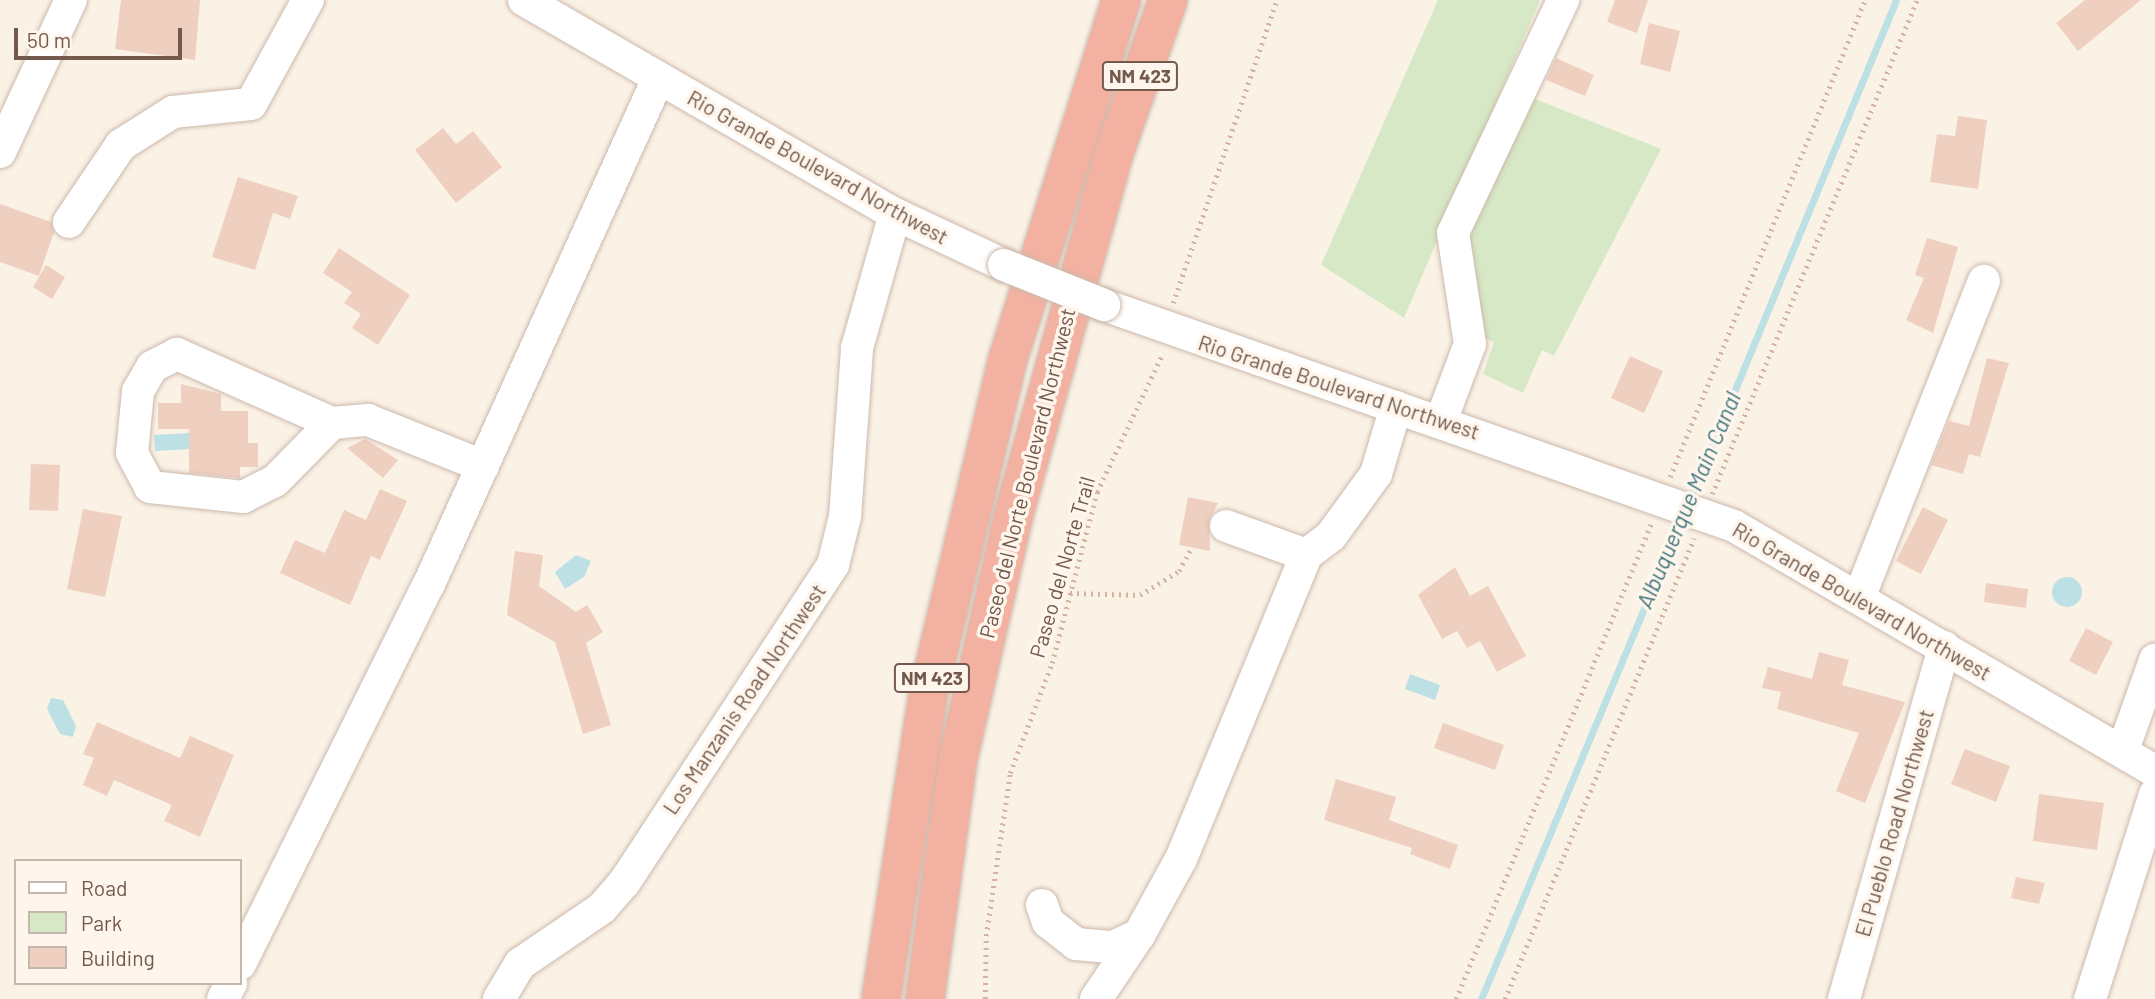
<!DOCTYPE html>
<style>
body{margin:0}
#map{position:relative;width:2155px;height:999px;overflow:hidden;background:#fbf2e6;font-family:Barlow,sans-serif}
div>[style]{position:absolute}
.green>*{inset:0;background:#d6e8c5}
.water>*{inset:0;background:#bce0e4}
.round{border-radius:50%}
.stream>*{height:7px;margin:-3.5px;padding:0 3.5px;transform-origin:3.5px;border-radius:3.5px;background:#bce0e4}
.building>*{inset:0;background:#efcfbf}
.path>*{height:4.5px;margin-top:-2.25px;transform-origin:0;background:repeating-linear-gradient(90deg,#d4b3a3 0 2px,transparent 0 7px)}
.roads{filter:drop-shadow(0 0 2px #ccb9ad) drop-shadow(0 0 2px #ccb9ad)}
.minor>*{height:32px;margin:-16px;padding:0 16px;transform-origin:16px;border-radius:16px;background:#fff}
.highway>*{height:38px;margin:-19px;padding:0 19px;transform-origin:19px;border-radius:19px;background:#f2b1a1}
.bridges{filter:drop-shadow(0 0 2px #ccb9ad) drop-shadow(0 0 2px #ccb9ad)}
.minor-bridge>*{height:32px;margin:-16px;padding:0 16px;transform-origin:16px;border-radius:16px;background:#fff}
span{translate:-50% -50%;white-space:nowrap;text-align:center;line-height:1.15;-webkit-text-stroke:7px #fef6ec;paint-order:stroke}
.shield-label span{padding:2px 5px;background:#fef6ec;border:2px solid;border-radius:5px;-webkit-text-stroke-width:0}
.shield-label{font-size:19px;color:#73584c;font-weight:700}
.street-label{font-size:21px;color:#73584c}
.water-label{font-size:23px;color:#44787f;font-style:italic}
.legend{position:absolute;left:14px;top:859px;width:228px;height:126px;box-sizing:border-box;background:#fef6ec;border:2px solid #c6b7ac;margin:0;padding:9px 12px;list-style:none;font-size:21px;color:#73584c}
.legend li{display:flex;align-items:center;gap:14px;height:35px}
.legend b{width:35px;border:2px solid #c6b7ac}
.scale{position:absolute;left:14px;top:28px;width:168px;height:32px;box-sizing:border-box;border:4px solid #73584c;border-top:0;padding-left:9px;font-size:21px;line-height:24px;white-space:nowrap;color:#73584c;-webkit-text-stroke:5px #fef6ec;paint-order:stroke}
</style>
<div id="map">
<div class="green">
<div style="clip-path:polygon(1438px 0,1540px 0,1404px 318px,1321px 265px)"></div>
<div style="clip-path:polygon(1525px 95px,1661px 149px,1554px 356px,1542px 350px,1523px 393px,1483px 374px,1494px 342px,1484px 337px,1463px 236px)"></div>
</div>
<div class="water">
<div style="clip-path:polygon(189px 433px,190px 449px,155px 451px,154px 435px)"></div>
<div style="clip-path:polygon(576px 555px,591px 561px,584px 577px,565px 589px,555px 572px)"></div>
<div class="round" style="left:2052px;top:577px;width:30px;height:30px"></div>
<div style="clip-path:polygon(1410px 674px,1440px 685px,1435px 700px,1405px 689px)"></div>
<div style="clip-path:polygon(51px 698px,63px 700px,76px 726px,73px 737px,60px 734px,47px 709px)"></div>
</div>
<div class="stream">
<div style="left:1689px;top:501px;width:542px;rotate:-67.55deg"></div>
<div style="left:1481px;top:999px;width:524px;rotate:-67.35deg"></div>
</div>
<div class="building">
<div style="clip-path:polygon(121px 0,200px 0,195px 60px,115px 49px)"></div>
<div style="clip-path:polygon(1615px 0,1648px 0,1637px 33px,1607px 22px)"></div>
<div style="clip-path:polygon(2085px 0,2141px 0,2078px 51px,2056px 23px)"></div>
<div style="clip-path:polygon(1649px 23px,1680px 31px,1670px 72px,1640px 64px)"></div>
<div style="clip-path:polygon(1556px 58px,1594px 75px,1585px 96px,1546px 80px)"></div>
<div style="clip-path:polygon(1958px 116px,1987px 120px,1978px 189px,1930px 182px,1937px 134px,1955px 136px)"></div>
<div style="clip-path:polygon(443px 128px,456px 144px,473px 131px,502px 167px,456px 203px,415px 150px)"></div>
<div style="clip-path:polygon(238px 177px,298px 196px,290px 219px,273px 213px,255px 270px,212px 257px)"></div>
<div style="clip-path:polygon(0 204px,51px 222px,54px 232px,39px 276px,0 262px)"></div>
<div style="clip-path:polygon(1927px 238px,1958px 247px,1933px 333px,1906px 320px,1924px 278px,1915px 275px)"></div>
<div style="clip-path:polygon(339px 248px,410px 295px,378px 345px,352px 328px,361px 314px,344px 303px,352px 292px,323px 273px)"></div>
<div style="clip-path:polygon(46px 265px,65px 277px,52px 299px,33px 287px)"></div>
<div style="clip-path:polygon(1630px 356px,1663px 371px,1644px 413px,1611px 398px)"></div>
<div style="clip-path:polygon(1987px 358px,2009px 363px,1980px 457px,1969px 454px,1963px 474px,1931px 465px,1949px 421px,1969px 426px)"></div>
<div style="clip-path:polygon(181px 384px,221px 394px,221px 411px,248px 411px,248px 443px,258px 443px,258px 467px,240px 467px,240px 478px,189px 473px,189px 429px,158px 429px,158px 403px,181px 403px)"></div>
<div style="clip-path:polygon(365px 439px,398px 460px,383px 478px,347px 448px)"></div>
<div style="clip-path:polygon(31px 464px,60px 465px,58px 511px,29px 510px)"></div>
<div style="clip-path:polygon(380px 489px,407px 501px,380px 560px,371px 556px,350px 605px,280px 573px,295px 540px,325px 553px,344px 510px,366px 520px)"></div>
<div style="clip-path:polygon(1188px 497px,1218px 503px,1209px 520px,1210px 551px,1179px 545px)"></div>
<div style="clip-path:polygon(1923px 507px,1948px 520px,1921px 574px,1896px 561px)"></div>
<div style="clip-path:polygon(83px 509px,122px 516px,105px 597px,67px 589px)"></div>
<div style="clip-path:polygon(515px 551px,543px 555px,539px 586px,576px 612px,587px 605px,603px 632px,586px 643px,611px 725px,583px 734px,555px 642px,507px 615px)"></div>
<div style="clip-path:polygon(1455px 567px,1470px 596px,1488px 586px,1526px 656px,1497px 672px,1480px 641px,1467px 648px,1457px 631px,1442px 639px,1418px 595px)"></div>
<div style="clip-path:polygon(1986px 583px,2028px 589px,2026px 608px,1984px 602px)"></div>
<div style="clip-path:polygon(2086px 628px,2113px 642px,2096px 675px,2069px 661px)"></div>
<div style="clip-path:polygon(1819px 652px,1849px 660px,1842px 685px,1905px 702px,1865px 803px,1836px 791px,1859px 733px,1777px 709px,1781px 692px,1762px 688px,1768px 667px,1812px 679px)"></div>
<div style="clip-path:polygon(97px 722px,180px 758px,190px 736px,234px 755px,200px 837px,164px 821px,172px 805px,114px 780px,107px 796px,83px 785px,94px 758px,83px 754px)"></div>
<div style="clip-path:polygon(1443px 723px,1504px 745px,1495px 770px,1434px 748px)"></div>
<div style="clip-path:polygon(1965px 749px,2010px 766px,1996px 802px,1951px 784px)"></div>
<div style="clip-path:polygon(1336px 779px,1396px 797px,1389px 820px,1458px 845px,1450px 869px,1410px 854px,1412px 848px,1324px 820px)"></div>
<div style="clip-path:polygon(2039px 794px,2104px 803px,2097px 850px,2033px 841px)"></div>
<div style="clip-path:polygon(2016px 877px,2045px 883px,2039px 904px,2011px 898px)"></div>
</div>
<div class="path">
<div style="left:1173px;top:303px;width:320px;rotate:-71.1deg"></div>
<div style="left:1670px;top:477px;width:515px;rotate:-67.77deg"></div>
<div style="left:1712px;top:494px;width:535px;rotate:-67.46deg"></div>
<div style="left:1070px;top:593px;width:70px;rotate:1.6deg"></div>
<div style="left:1140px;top:595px;width:46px;rotate:-31.6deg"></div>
<div style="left:1179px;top:571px;width:26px;rotate:-62deg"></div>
<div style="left:985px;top:999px;width:63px;rotate:-89.1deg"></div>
<div style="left:986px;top:936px;width:165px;rotate:-81.6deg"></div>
<div style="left:1010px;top:773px;width:118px;rotate:-69.1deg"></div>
<div style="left:1052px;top:663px;width:177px;rotate:-75.3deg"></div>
<div style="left:1097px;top:492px;width:154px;rotate:-64.6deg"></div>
<div style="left:1456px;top:999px;width:513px;rotate:-67.68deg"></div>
<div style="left:1505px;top:999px;width:498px;rotate:-67.7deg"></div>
</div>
<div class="roads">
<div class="minor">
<div style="left:524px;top:0;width:428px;rotate:30deg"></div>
<div style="left:895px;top:214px;width:120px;rotate:25.1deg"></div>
<div style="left:0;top:152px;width:168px;rotate:-65deg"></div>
<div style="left:69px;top:222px;width:93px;rotate:-56deg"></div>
<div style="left:121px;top:145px;width:62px;rotate:-32.4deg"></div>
<div style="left:173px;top:112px;width:78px;rotate:-5.9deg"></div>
<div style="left:251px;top:104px;width:119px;rotate:-61.3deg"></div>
<div style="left:1104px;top:305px;width:668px;rotate:19.33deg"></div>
<div style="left:1734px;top:526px;width:487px;rotate:30.2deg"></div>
<div style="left:1441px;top:421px;width:82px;rotate:-69.4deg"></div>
<div style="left:1470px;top:344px;width:112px;rotate:-98.7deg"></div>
<div style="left:1453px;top:233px;width:258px;rotate:-64.7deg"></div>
<div style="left:332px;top:423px;width:170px;rotate:-156deg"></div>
<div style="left:177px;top:354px;width:28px;rotate:153deg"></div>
<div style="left:152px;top:367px;width:28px;rotate:120deg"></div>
<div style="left:138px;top:391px;width:62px;rotate:95.5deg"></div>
<div style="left:132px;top:453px;width:38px;rotate:62deg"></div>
<div style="left:150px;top:487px;width:94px;rotate:6.1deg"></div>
<div style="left:243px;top:497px;width:36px;rotate:-27deg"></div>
<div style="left:275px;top:481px;width:81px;rotate:-45.5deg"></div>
<div style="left:332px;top:423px;width:36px;rotate:-5deg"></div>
<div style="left:368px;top:420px;width:124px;rotate:21.8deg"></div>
<div style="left:1226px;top:526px;width:85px;rotate:19.9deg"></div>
<div style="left:1859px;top:598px;width:341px;rotate:-68.5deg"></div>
<div style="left:2123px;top:750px;width:96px;rotate:-70.4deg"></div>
<div style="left:1042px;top:905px;width:18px;rotate:71deg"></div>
<div style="left:1048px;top:922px;width:36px;rotate:38deg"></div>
<div style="left:1076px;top:944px;width:37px;rotate:5deg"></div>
<div style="left:1113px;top:947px;width:29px;rotate:-25deg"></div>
<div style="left:1139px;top:935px;width:87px;rotate:-61.1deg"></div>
<div style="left:1181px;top:859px;width:329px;rotate:-67.6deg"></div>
<div style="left:1306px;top:555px;width:31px;rotate:-37deg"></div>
<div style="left:1331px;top:536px;width:77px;rotate:-54deg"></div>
<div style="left:1376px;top:474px;width:70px;rotate:-73.4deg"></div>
<div style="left:240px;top:964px;width:424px;rotate:-63.6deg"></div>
<div style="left:429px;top:584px;width:554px;rotate:-65.61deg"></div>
<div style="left:223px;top:999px;width:18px;rotate:-63deg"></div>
<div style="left:499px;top:999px;width:41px;rotate:-59deg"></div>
<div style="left:520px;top:964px;width:99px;rotate:-34.3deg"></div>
<div style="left:602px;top:908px;width:33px;rotate:-49deg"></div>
<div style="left:624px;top:883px;width:381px;rotate:-56.7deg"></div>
<div style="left:833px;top:565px;width:49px;rotate:-76deg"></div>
<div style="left:845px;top:517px;width:169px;rotate:-85.9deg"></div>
<div style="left:857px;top:348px;width:139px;rotate:-74.2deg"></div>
<div style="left:1096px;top:999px;width:77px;rotate:-56.1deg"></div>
<div style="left:1844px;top:999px;width:366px;rotate:-74.1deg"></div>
<div style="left:2090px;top:999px;width:215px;rotate:-72.4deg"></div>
</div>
<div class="highway">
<div style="left:881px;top:999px;width:313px;rotate:-81.2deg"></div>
<div style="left:929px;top:690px;width:337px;rotate:-76.6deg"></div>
<div style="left:1007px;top:362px;width:380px;rotate:-72.5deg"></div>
<div style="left:925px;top:999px;width:243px;rotate:-82.2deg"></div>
<div style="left:958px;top:758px;width:254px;rotate:-77.1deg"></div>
<div style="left:1015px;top:510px;width:370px;rotate:-74.5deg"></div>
<div style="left:1114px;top:153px;width:162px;rotate:-70.6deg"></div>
</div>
</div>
<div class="bridges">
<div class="minor-bridge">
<div style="left:1004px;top:265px;width:108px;rotate:21.8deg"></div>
</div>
</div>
<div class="shield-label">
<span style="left:1140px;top:76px">NM 423</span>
<span style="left:932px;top:678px">NM 423</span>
</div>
<div class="street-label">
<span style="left:818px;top:167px;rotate:29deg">Rio Grande Boulevard Northwest</span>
<span style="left:1339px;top:387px;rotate:18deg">Rio Grande Boulevard Northwest</span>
<span style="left:1027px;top:473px;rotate:-76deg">Paseo del Norte Boulevard Northwest</span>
<span style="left:1062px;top:567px;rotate:-74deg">Paseo del Norte Trail</span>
<span style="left:1862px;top:601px;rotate:30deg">Rio Grande Boulevard Northwest</span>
<span style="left:744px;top:699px;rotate:-56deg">Los Manzanis Road Northwest</span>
<span style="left:1894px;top:823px;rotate:-74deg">El Pueblo Road Northwest</span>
</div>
<div class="water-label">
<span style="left:1688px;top:500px;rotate:-67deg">Albuquerque Main Canal</span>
</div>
<ul class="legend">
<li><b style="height:9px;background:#fff"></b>Road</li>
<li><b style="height:19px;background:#d6e8c5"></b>Park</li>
<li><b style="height:19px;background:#efcfbf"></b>Building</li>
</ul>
<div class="scale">50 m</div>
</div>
